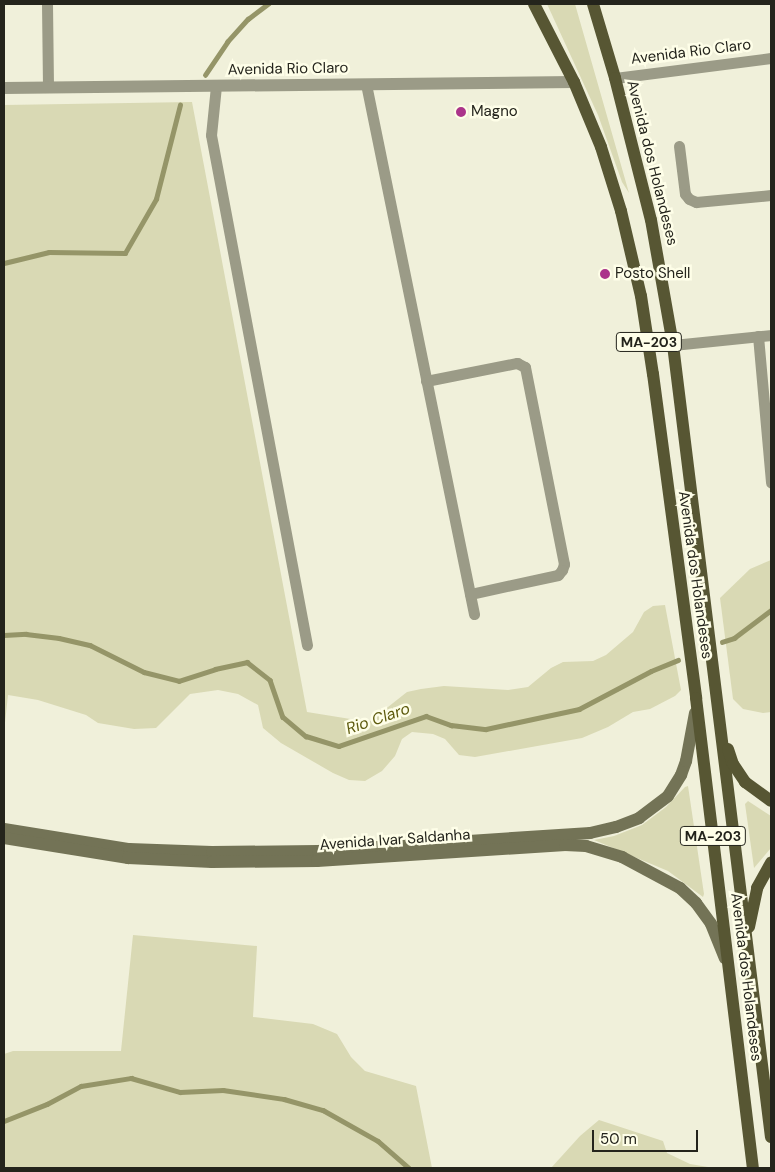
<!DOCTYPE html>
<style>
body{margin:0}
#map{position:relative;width:775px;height:1172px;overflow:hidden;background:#f0f0da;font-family:"DM Sans",sans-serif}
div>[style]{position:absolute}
.green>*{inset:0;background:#d9d9b4}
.stream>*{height:4.5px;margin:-2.25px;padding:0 2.25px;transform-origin:2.25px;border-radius:2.25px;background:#959568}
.minor>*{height:11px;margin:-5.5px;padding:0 5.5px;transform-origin:5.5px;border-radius:5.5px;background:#9b9b87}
.tertiary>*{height:12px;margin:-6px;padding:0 6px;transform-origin:6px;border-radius:6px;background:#9b9b87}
.secondary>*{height:12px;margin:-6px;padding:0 6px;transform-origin:6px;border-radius:6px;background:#737356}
.primary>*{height:12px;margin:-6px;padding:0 6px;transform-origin:6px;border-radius:6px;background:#575633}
.dots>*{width:14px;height:14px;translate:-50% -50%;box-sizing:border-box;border:2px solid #fefee8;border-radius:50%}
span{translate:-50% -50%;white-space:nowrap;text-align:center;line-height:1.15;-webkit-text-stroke:5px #fefee8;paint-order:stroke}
.shield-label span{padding:1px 4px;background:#fefee8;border:1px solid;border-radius:4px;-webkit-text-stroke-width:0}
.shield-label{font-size:14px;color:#24241c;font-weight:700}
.street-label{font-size:15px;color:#24241c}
.poi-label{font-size:15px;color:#24241c}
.left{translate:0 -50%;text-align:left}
.water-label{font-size:16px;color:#5d5a0d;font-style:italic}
.frame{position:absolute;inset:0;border:5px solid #24241c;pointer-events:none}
.scale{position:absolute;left:592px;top:1130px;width:106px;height:22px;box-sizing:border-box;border:2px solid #24241c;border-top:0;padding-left:6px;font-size:15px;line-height:18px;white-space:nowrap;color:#24241c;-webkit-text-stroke:4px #fefee8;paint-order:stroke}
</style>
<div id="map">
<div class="green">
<div style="clip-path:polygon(547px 4px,575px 4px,629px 193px,622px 182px,598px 115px)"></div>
<div style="clip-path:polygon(192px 102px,307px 712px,369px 722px,407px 692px,421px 689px,444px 686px,508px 690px,528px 687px,551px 668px,563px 662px,593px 661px,606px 655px,633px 632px,644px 612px,653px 606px,665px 605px,681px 690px,675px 696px,650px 709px,633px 712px,608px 727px,582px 738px,475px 757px,459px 755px,445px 739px,433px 734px,412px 732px,402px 739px,395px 756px,382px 771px,365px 781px,349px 780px,333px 773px,281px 743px,263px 728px,258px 705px,238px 694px,218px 690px,190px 694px,156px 728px,134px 729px,98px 723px,86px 715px,38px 700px,8px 695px,4px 732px,4px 105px)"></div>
<div style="clip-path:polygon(771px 560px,771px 712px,763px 713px,743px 709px,733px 699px,720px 598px,750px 569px)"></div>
<div style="clip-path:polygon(688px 786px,704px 894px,703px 897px,668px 871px,594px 840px,614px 836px,642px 825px,666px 807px,685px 787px)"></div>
<div style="clip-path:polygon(748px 801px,771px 816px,771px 848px,754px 868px,745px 804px)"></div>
<div style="clip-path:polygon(133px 935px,257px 946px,253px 1017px,313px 1024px,337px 1034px,351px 1057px,365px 1071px,416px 1086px,432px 1168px,4px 1168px,4px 1054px,13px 1051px,121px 1051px)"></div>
<div style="clip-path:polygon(599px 1120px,663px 1141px,667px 1153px,690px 1164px,714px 1168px,551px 1168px,580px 1136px)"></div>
</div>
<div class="stream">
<div style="left:205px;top:75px;width:40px;rotate:-56deg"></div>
<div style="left:227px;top:42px;width:31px;rotate:-48deg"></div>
<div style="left:248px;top:19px;width:25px;rotate:-37deg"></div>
<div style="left:4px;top:263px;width:46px;rotate:-13.7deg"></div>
<div style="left:49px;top:252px;width:76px;rotate:0.8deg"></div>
<div style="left:125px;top:253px;width:62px;rotate:-60.1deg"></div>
<div style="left:156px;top:199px;width:97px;rotate:-75.7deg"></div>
<div style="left:4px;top:635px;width:22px;rotate:-3deg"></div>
<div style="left:26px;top:634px;width:33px;rotate:7deg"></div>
<div style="left:59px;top:638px;width:32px;rotate:13deg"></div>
<div style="left:90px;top:645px;width:60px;rotate:26.6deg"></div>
<div style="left:144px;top:672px;width:36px;rotate:14deg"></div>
<div style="left:179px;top:681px;width:38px;rotate:-18deg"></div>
<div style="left:215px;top:669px;width:33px;rotate:-12deg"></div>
<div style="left:247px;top:662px;width:29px;rotate:38deg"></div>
<div style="left:270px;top:680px;width:39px;rotate:71deg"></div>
<div style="left:283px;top:717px;width:30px;rotate:40deg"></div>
<div style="left:306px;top:736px;width:34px;rotate:17deg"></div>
<div style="left:339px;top:746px;width:92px;rotate:-19deg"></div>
<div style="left:426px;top:716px;width:27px;rotate:20deg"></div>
<div style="left:451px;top:725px;width:35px;rotate:7deg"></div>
<div style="left:486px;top:729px;width:95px;rotate:-12.1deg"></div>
<div style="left:579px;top:709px;width:81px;rotate:-27.8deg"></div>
<div style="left:651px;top:671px;width:29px;rotate:-22deg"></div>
<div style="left:722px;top:642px;width:13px;rotate:-18deg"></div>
<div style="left:734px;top:638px;width:46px;rotate:-37.1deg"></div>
<div style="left:4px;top:1121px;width:46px;rotate:-21.6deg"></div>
<div style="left:47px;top:1104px;width:38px;rotate:-28deg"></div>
<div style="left:81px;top:1086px;width:51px;rotate:-9.1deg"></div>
<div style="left:131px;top:1078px;width:51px;rotate:15.9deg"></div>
<div style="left:180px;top:1092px;width:43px;rotate:-2.7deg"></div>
<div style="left:223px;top:1090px;width:62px;rotate:8.4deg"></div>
<div style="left:284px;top:1099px;width:41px;rotate:15.8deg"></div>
<div style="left:323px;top:1110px;width:63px;rotate:29.4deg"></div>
<div style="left:378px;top:1141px;width:41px;rotate:41.1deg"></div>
</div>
<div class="minor">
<div style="left:47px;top:4px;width:83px;rotate:89.3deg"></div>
<div style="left:615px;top:78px;width:157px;rotate:-7.3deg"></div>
<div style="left:366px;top:84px;width:541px;rotate:78.48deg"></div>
<div style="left:216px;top:86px;width:49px;rotate:95.8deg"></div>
<div style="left:211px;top:135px;width:519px;rotate:79.34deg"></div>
<div style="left:679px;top:146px;width:48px;rotate:82.9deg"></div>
<div style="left:685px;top:194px;width:6px;rotate:51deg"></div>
<div style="left:689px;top:199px;width:8px;rotate:23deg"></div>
<div style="left:696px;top:202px;width:75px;rotate:-5.3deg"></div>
<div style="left:758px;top:336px;width:147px;rotate:84.9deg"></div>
<div style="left:673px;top:345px;width:99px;rotate:-5.8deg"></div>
<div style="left:426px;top:381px;width:93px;rotate:-11.2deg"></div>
<div style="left:517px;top:363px;width:9px;rotate:27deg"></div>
<div style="left:525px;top:367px;width:201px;rotate:78.8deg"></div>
<div style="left:564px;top:564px;width:6px;rotate:108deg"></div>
<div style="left:562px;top:570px;width:6px;rotate:129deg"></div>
<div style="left:558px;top:575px;width:90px;rotate:167.8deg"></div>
</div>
<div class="tertiary">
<div style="left:4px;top:88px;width:570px;rotate:-0.6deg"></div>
</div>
<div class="secondary">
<div style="left:4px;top:829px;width:127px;rotate:9.1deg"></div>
<div style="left:129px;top:849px;width:83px;rotate:2.1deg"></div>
<div style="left:212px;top:852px;width:106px;rotate:-0.5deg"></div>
<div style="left:318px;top:851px;width:273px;rotate:-3.8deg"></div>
<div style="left:590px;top:833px;width:27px;rotate:-13deg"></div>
<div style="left:616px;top:827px;width:25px;rotate:-21deg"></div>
<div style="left:639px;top:818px;width:36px;rotate:-37deg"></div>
<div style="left:668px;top:796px;width:25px;rotate:-58deg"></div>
<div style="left:681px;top:775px;width:15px;rotate:-70deg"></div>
<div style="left:686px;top:761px;width:49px;rotate:-79.4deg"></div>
<div style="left:4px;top:838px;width:126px;rotate:9.2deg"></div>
<div style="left:128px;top:858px;width:84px;rotate:2.7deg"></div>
<div style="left:212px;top:862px;width:105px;rotate:-0.5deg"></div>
<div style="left:317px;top:861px;width:249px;rotate:-3.7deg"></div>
<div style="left:565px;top:845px;width:21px;rotate:3deg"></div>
<div style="left:586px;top:846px;width:38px;rotate:17deg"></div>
<div style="left:622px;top:857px;width:66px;rotate:28.1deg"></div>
<div style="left:680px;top:888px;width:22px;rotate:43deg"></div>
<div style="left:696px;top:903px;width:26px;rotate:54deg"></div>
<div style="left:711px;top:924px;width:37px;rotate:68deg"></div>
</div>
<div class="primary">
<div style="left:534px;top:4px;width:88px;rotate:62.9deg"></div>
<div style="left:574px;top:82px;width:70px;rotate:67.4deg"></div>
<div style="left:601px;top:147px;width:67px;rotate:72.6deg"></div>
<div style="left:621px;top:211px;width:87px;rotate:76.8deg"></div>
<div style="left:641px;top:296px;width:79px;rotate:81.3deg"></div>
<div style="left:653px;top:374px;width:327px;rotate:82.4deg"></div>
<div style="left:696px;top:698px;width:473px;rotate:83.1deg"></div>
<div style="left:593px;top:4px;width:77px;rotate:73.4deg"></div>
<div style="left:615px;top:78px;width:146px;rotate:75.8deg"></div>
<div style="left:651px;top:220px;width:127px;rotate:80deg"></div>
<div style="left:673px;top:345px;width:798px;rotate:82.95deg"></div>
<div style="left:728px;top:749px;width:16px;rotate:72deg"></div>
<div style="left:733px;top:764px;width:22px;rotate:56deg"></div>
<div style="left:745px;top:782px;width:32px;rotate:36deg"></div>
<div style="left:749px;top:927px;width:40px;rotate:-78deg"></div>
<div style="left:757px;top:888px;width:29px;rotate:-61deg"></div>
</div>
<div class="dots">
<div style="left:461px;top:112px;background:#ab348a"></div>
<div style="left:605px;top:274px;background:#ab348a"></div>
</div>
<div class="shield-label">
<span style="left:649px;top:342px">MA-203</span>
<span style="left:713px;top:836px">MA-203</span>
</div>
<div class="street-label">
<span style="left:691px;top:52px;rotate:-7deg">Avenida Rio Claro</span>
<span style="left:288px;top:69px;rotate:-1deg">Avenida Rio Claro</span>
<span style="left:652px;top:163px;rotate:76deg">Avenida dos Holandeses</span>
<span style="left:695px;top:575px;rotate:82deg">Avenida dos Holandeses</span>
<span style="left:395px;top:840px;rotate:-4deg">Avenida Ivar Saldanha</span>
<span style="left:746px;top:977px;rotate:83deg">Avenida dos Holandeses</span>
</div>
<div class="poi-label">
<span class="left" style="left:471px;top:112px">Magno</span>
<span class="left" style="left:615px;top:274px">Posto Shell</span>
</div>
<div class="water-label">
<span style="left:378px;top:719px;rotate:-19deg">Rio Claro</span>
</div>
<div class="frame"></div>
<div class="scale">50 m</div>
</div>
